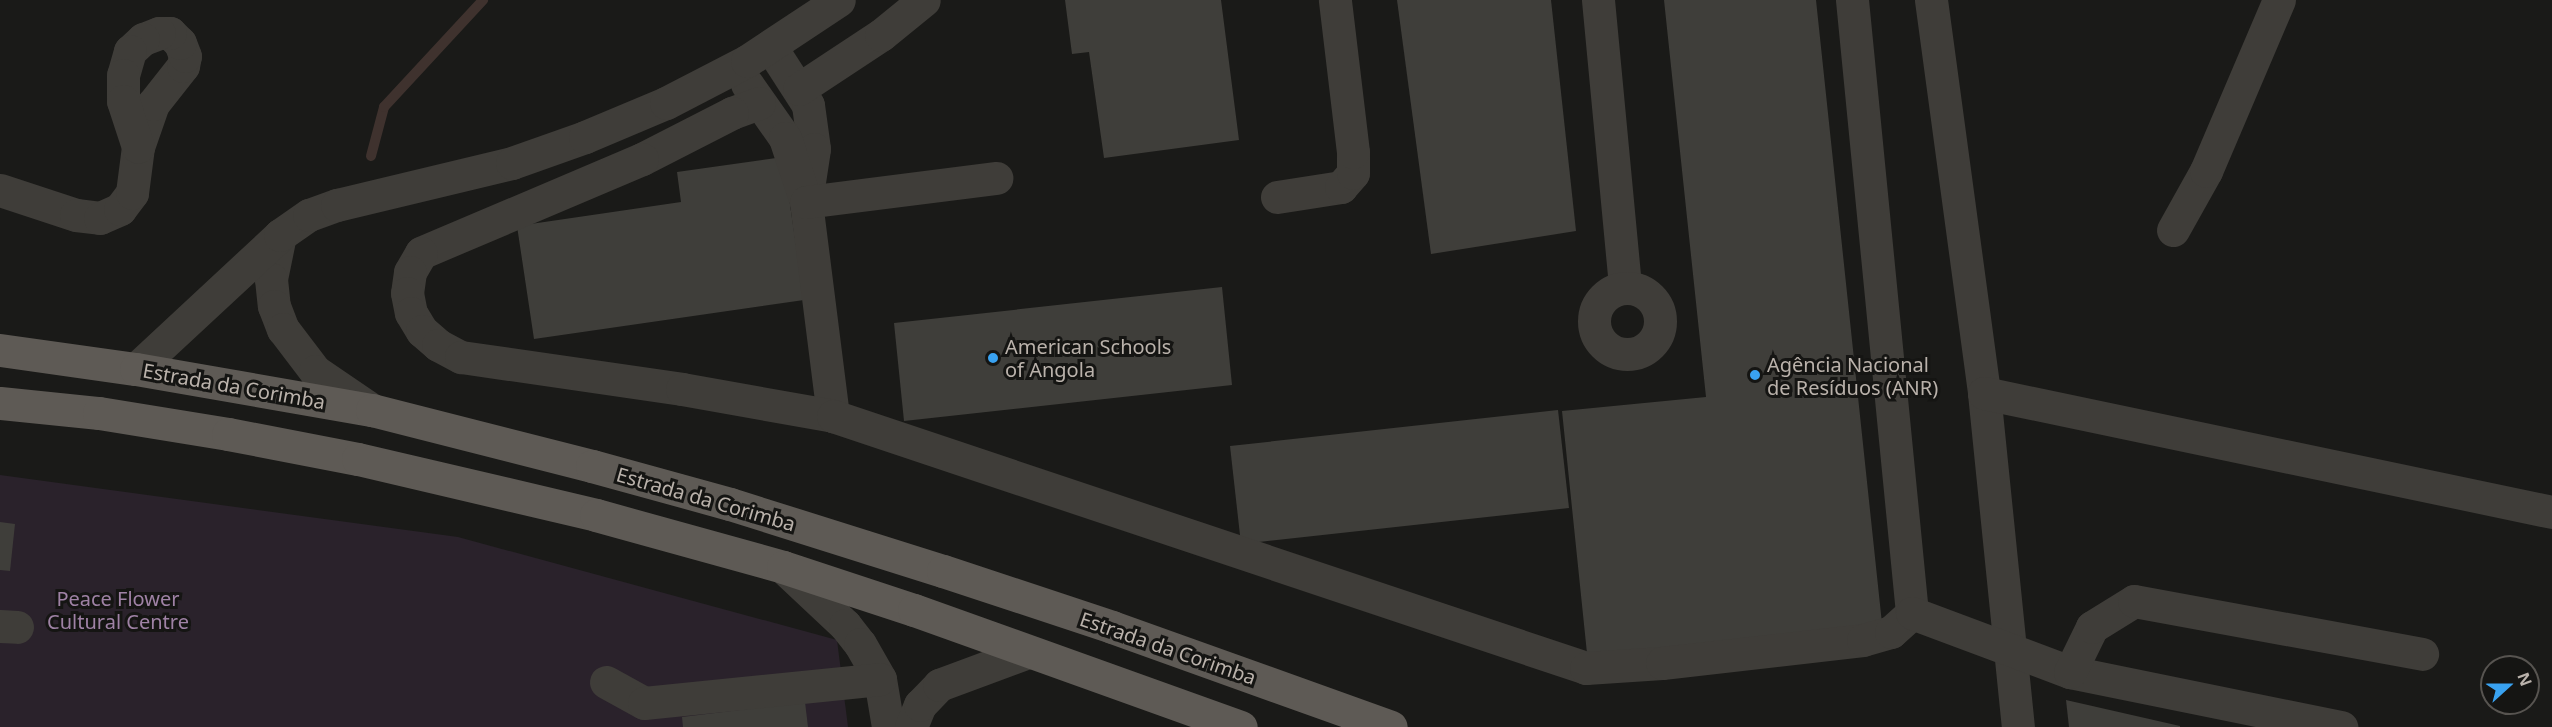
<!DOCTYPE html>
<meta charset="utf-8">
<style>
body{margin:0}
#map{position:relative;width:2552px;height:727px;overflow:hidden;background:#1a1a18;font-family:"Noto Sans",sans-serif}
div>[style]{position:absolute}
.green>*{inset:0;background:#2a222b}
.stream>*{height:10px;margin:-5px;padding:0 5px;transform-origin:5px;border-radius:5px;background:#3f322e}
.building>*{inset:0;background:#3f3e3a}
.minor>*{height:33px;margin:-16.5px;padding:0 16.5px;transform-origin:16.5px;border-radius:16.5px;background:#3f3d39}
.minor>.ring{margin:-16.5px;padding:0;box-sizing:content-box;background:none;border:33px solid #3f3d39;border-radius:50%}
.major>*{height:33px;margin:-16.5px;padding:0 16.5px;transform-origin:16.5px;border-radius:16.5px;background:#5e5a55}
.dots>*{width:16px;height:16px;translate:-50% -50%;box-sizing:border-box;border:3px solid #151513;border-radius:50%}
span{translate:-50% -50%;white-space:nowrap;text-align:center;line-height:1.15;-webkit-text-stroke:6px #151513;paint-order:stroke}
.poi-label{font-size:20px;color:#bab2ab}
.left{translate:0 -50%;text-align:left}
.street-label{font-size:20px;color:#bab2ab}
.park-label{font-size:20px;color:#9f82a5}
.north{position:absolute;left:2480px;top:655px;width:60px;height:60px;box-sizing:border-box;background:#151513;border:2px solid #575450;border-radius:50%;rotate:69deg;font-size:16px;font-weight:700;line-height:24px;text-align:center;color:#bab2ab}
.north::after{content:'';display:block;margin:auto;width:21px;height:27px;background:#39a2f1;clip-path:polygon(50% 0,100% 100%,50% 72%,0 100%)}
</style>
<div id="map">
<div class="green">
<div style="clip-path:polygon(0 475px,458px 537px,837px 640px,848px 727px,0 727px)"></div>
</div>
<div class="stream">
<div style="left:371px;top:156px;width:51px;rotate:-75.1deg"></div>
<div style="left:384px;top:107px;width:146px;rotate:-47.2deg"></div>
</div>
<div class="building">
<div style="clip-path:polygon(1065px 0,1221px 0,1239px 140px,1104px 158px,1089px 52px,1072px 54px)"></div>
<div style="clip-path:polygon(1397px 0,1551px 0,1576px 231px,1431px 254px)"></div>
<div style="clip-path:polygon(1664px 0,1816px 0,1883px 633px,1588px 663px,1562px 411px,1706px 397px)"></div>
<div style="clip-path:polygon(783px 157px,804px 300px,534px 339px,517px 226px,681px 202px,677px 172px)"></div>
<div style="clip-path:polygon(1222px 287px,1232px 385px,904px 421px,894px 323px)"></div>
<div style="clip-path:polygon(1558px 410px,1569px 508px,1241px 544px,1230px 446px)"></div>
<div style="clip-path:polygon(0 522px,15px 524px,10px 571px,0 570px)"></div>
<div style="clip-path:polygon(2066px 700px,2180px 726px,2180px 727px,2069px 727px)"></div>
<div style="clip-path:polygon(805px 702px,808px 727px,683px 727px,682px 717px)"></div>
</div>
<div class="minor">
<div style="left:1598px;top:0;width:289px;rotate:84.6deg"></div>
<div style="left:1931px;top:0;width:397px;rotate:82.3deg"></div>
<div style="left:1984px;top:393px;width:336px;rotate:84.2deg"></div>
<div style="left:770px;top:46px;width:70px;rotate:57.2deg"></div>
<div style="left:808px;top:105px;width:44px;rotate:82.2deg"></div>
<div style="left:814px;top:149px;width:47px;rotate:98.7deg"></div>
<div style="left:747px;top:84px;width:66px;rotate:54.9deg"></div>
<div style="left:785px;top:138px;width:67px;rotate:71.8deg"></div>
<div style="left:806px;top:202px;width:216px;rotate:82.8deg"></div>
<div style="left:799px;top:89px;width:98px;rotate:-33.4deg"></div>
<div style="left:881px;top:35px;width:55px;rotate:-39.1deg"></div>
<div style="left:759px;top:103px;width:29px;rotate:160deg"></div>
<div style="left:732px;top:113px;width:101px;rotate:152.9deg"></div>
<div style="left:642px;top:159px;width:240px;rotate:157deg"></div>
<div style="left:421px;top:253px;width:22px;rotate:120deg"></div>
<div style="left:410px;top:272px;width:21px;rotate:98deg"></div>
<div style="left:407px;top:293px;width:20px;rotate:79deg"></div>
<div style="left:411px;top:313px;width:21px;rotate:59deg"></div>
<div style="left:422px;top:331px;width:21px;rotate:41deg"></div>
<div style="left:438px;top:345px;width:26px;rotate:28deg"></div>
<div style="left:461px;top:357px;width:223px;rotate:8.2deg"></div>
<div style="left:682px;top:389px;width:153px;rotate:10.1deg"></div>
<div style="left:833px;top:416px;width:794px;rotate:18.5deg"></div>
<div style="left:1586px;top:668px;width:76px;rotate:-3.8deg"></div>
<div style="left:1662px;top:663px;width:202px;rotate:-6.5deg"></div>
<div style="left:1863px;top:640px;width:29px;rotate:-16deg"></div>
<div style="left:1891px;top:632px;width:28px;rotate:-42deg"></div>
<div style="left:1912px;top:613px;width:616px;rotate:-95.59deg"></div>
<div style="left:0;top:190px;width:80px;rotate:18.2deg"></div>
<div style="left:76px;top:215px;width:24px;rotate:7deg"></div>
<div style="left:100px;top:218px;width:22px;rotate:-24deg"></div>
<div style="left:120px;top:209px;width:20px;rotate:-53deg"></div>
<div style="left:132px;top:193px;width:46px;rotate:-82.6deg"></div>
<div style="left:138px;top:147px;width:46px;rotate:-70.8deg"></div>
<div style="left:153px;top:104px;width:48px;rotate:-51.7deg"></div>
<div style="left:183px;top:66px;width:10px;rotate:-79deg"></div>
<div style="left:185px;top:56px;width:14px;rotate:-111deg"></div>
<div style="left:180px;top:43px;width:14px;rotate:-135deg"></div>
<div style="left:170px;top:33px;width:11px;rotate:180deg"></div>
<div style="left:159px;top:33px;width:17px;rotate:159deg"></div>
<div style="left:143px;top:39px;width:18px;rotate:137deg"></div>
<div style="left:130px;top:51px;width:25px;rotate:106deg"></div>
<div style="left:123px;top:75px;width:26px;rotate:90deg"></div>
<div style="left:123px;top:101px;width:48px;rotate:71.9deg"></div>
<div style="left:1277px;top:197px;width:65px;rotate:-8.9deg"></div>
<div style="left:1341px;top:187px;width:18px;rotate:-49deg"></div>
<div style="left:1353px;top:173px;width:21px;rotate:-90deg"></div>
<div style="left:1353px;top:152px;width:153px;rotate:-96.8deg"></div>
<div style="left:806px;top:202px;width:192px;rotate:-7.2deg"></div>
<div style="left:2173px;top:230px;width:68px;rotate:-60.8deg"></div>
<div style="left:2206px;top:171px;width:186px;rotate:-66.9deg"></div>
<div style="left:280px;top:235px;width:45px;rotate:101.6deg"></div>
<div style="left:271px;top:279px;width:27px;rotate:84deg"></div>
<div style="left:274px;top:306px;width:25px;rotate:69deg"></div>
<div style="left:283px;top:329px;width:53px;rotate:52.7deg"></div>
<div style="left:315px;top:371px;width:69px;rotate:34.4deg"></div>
<div class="ring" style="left:1594px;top:288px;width:33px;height:33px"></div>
<div style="left:136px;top:369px;width:197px;rotate:-42.9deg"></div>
<div style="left:280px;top:235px;width:35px;rotate:-35deg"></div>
<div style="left:309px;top:215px;width:30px;rotate:-20deg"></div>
<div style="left:337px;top:205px;width:180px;rotate:-13.5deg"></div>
<div style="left:512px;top:163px;width:77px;rotate:-19.6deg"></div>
<div style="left:585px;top:137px;width:88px;rotate:-22.8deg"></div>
<div style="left:666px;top:103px;width:91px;rotate:-27.4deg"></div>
<div style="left:747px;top:61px;width:110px;rotate:-33.5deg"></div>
<div style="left:1984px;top:393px;width:580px;rotate:11.83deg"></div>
<div style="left:783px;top:567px;width:85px;rotate:43.1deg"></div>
<div style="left:845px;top:625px;width:24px;rotate:52deg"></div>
<div style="left:860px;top:644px;width:40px;rotate:60.3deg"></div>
<div style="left:880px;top:679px;width:49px;rotate:80.5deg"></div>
<div style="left:1912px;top:613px;width:169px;rotate:20.5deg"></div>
<div style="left:2070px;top:672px;width:277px;rotate:11.5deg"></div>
<div style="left:0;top:626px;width:17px;rotate:3deg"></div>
<div style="left:2070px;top:672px;width:50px;rotate:-63.9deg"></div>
<div style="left:2092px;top:627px;width:49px;rotate:-31.8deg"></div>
<div style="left:2134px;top:601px;width:293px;rotate:10.4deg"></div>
<div style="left:606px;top:682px;width:43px;rotate:28.9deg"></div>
<div style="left:644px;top:703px;width:237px;rotate:-5.8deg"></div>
<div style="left:911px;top:727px;width:24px;rotate:-68deg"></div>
<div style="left:920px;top:705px;width:28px;rotate:-46deg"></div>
<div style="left:939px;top:685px;width:95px;rotate:-20.3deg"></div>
</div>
<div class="major">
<div style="left:0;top:350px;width:137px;rotate:8deg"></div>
<div style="left:136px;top:369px;width:240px;rotate:9.9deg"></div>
<div style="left:372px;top:410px;width:227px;rotate:14.3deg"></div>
<div style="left:592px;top:466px;width:143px;rotate:15.4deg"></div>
<div style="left:730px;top:504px;width:223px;rotate:17.5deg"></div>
<div style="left:943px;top:571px;width:178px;rotate:18.3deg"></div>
<div style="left:1112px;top:627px;width:296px;rotate:19.7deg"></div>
<div style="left:0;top:403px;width:100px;rotate:5.8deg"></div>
<div style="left:99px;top:413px;width:131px;rotate:9.2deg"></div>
<div style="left:228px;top:434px;width:132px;rotate:10.9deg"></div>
<div style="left:358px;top:459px;width:244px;rotate:13.2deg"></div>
<div style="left:596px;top:515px;width:194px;rotate:15.5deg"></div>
<div style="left:783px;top:567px;width:138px;rotate:18.2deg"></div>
<div style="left:914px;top:610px;width:347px;rotate:19.7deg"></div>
</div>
<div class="dots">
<div style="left:993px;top:358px;background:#39a2f1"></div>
<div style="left:1755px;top:375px;background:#39a2f1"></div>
</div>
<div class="poi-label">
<span class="left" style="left:1005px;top:358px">American Schools<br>of Angola</span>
<span class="left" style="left:1767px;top:376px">Agência Nacional<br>de Resíduos (ANR)</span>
</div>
<div class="street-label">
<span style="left:234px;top:386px;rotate:10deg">Estrada da Corimba</span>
<span style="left:706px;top:499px;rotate:16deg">Estrada da Corimba</span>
<span style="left:1168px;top:648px;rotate:19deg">Estrada da Corimba</span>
</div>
<div class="park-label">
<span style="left:118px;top:610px">Peace Flower<br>Cultural Centre</span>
</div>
<div class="north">N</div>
</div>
